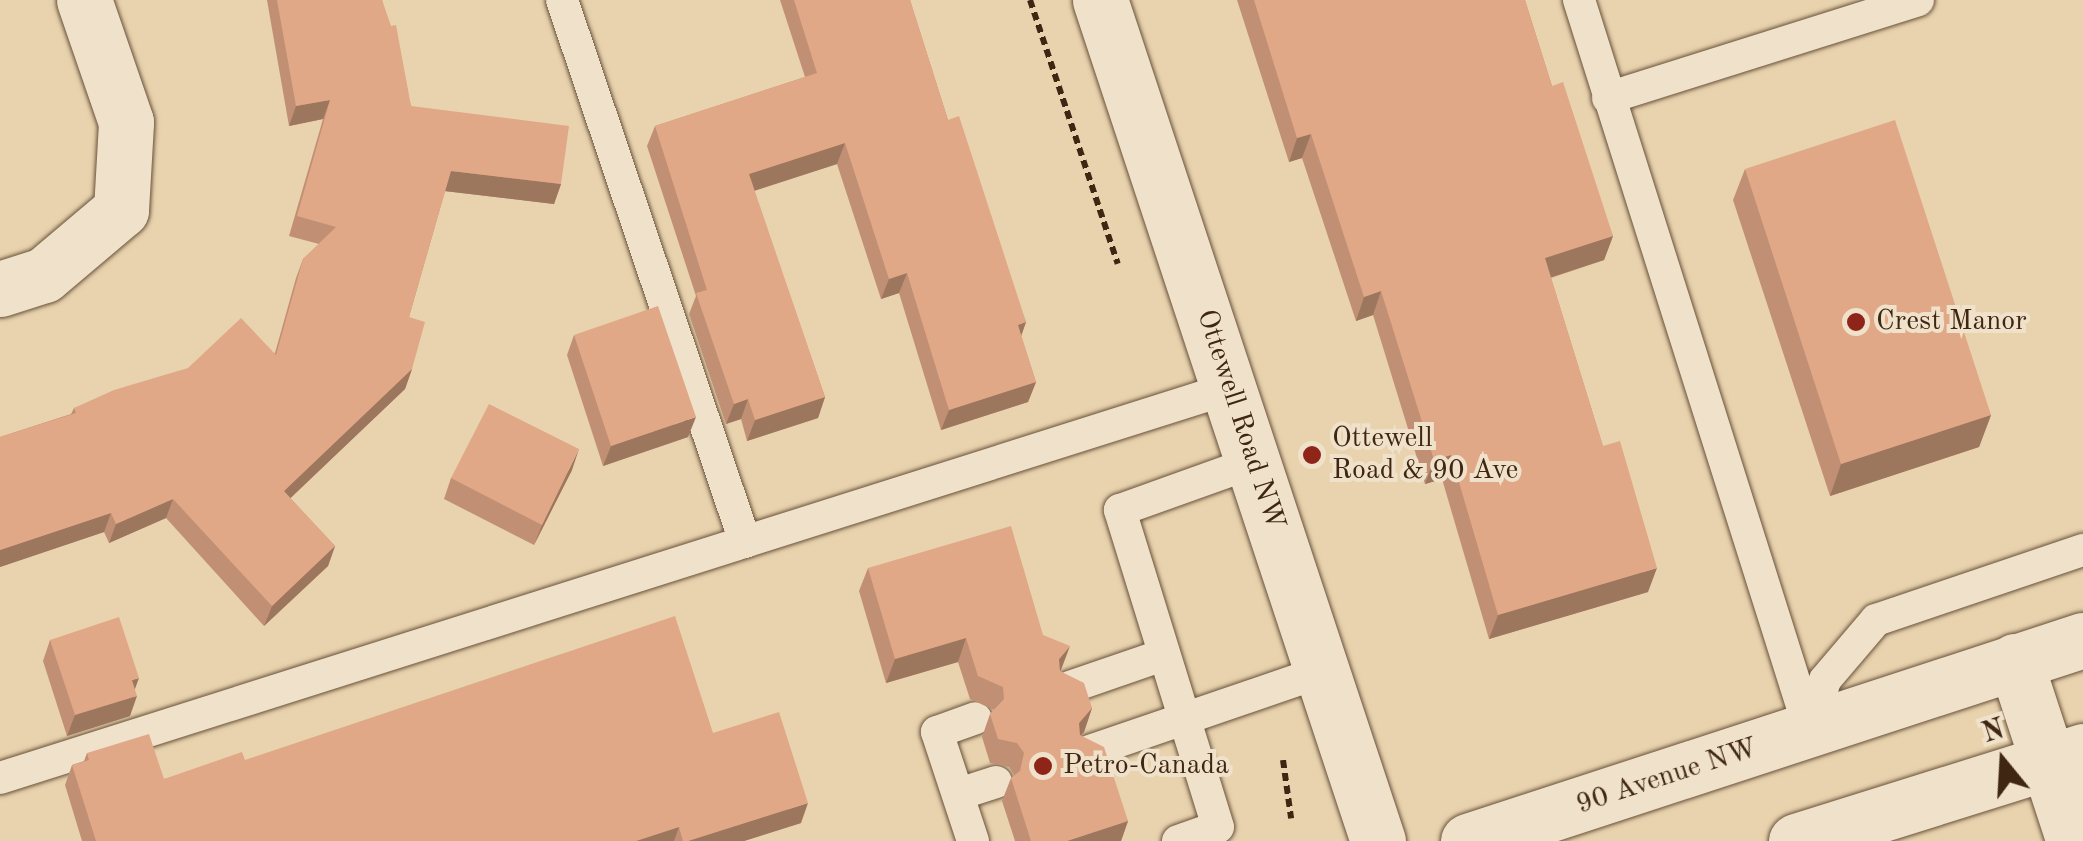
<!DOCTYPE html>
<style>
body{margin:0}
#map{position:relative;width:2083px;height:841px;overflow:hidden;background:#e8d3ae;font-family:"Old Standard TT",serif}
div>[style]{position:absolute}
.path>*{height:6px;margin-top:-3px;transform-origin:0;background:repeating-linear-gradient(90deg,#3f2613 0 8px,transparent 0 13px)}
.roads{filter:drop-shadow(0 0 2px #69513a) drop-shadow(0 0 2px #69513a)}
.lane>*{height:32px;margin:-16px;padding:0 16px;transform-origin:16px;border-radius:16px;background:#f0e2ca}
.street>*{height:55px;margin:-27.5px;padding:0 27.5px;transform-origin:27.5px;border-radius:27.5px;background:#f0e2ca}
.secondary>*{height:55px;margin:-27.5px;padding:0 27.5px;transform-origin:27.5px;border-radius:27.5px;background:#f0e2ca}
.wall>*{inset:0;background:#c19074}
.shaded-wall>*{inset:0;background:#9d765e}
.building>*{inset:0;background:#e0a887}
.dots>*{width:28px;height:28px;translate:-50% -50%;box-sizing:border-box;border:5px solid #f0e2ca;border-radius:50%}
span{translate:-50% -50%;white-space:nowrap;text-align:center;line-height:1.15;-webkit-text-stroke:8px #f0e2ca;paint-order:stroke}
.poi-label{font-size:28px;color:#3f2613}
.left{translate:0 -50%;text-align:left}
.street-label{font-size:28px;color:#3f2613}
.north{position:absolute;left:1953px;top:711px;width:100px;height:100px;-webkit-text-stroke:8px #f0e2ca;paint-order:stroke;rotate:342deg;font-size:28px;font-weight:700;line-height:40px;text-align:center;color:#3f2613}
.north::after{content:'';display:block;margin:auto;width:35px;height:45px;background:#3f2613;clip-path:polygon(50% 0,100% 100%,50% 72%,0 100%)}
</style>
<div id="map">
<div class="path">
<div style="left:1030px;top:0;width:278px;rotate:71.6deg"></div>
<div style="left:1283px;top:760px;width:59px;rotate:82.1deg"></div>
</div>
<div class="roads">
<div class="lane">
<div style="left:562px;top:0;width:572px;rotate:71.34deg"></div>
<div style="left:1579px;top:0;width:767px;rotate:72.46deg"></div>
<div style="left:1608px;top:98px;width:325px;rotate:-17.5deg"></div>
<div style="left:1070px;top:687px;width:98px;rotate:-19deg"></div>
<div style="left:1810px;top:731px;width:53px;rotate:-73.6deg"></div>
<div style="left:1825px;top:680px;width:79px;rotate:-49.6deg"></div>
<div style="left:1876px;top:620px;width:219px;rotate:-18.7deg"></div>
<div style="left:1090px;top:751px;width:244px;rotate:-18.9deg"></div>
<div style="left:0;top:778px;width:1290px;rotate:-17.59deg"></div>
<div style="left:959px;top:794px;width:39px;rotate:-18deg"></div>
<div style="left:973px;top:841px;width:115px;rotate:-108.3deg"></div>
<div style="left:937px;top:732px;width:41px;rotate:-19.7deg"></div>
<div style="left:1178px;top:841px;width:42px;rotate:-19.3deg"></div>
<div style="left:1218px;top:827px;width:332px;rotate:-107.2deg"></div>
<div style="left:1120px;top:510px;width:142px;rotate:-19.7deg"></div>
</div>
<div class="street">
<div style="left:0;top:289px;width:46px;rotate:-17.7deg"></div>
<div style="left:44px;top:275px;width:101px;rotate:-40.2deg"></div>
<div style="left:121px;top:210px;width:88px;rotate:-86.7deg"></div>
<div style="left:126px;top:122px;width:129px;rotate:-109deg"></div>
<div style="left:2015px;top:661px;width:189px;rotate:71.9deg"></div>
</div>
<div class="secondary">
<div style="left:1100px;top:0;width:886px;rotate:71.71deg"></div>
<div style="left:1468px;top:841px;width:647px;rotate:-18.1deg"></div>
<div style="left:1796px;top:841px;width:301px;rotate:-17.4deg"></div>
</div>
</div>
<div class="wall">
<div style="clip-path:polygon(267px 0,382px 0,411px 106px,561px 184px,554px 204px,445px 191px,409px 317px,412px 369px,405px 389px,290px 498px,335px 546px,328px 566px,264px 626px,166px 518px,109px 543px,104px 532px,0 567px,0 437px,71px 414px,74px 408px,275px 353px,296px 278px,303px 259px,319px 244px,289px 236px,323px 119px,289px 126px)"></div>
<div style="clip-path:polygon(780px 0,910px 0,948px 120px,1026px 322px,1021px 336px,1036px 382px,1028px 402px,941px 430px,899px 293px,881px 299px,837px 164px,754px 191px,825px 397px,818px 418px,747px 441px,741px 419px,726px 424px,689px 314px,696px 296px,647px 146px,655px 126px,805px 77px)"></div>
<div style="clip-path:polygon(1237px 0,1525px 0,1552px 86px,1613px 236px,1604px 260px,1551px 278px,1648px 592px,1489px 639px,1442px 479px,1425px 484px,1373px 315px,1356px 321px,1302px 158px,1289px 162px)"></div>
<div style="clip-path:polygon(1745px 169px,1991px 415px,1979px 447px,1830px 496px,1733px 200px)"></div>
<div style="clip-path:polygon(574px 335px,688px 437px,603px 466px,567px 355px)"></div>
<div style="clip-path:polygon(572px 470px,534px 545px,444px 499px,451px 478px)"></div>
<div style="clip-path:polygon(868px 568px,1043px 635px,1060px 671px,1092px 708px,1084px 732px,1081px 735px,1128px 821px,1121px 841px,1015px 841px,1002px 801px,1011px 778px,1014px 775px,1009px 767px,990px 763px,982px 737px,990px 714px,994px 710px,970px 699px,958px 662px,886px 683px,859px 591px)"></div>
<div style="clip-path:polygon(50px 640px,135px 689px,130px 716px,67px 736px,43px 661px)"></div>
<div style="clip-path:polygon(713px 733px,801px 823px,744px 841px,82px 841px,65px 785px,72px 765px,84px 761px,87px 753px,164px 779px,245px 760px)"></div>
</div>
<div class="shaded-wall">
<div style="clip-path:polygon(330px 100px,323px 119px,289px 126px,296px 106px)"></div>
<div style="clip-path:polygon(1311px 134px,1302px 158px,1289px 162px,1297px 138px)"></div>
<div style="clip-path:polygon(845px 143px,837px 164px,741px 195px,749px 174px)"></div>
<div style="clip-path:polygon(451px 171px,561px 184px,554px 204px,444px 191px)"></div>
<div style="clip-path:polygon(1613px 236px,1604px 260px,1536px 282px,1545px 258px)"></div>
<div style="clip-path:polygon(907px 273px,899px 293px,881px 299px,889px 279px)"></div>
<div style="clip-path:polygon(1381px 291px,1373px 315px,1356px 321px,1364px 297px)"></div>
<div style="clip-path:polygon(1026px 322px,1019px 342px,1018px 325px)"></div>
<div style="clip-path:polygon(412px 369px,405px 389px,277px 511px,284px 491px)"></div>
<div style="clip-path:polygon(1036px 382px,1028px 402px,941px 430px,949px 410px)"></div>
<div style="clip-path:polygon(825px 397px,818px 418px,747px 441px,755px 420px)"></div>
<div style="clip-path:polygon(748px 399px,741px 419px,726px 424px,734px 404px)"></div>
<div style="clip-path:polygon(1991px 415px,1979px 447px,1830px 496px,1841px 464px)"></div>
<div style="clip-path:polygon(696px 417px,688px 437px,603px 466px,611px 446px)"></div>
<div style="clip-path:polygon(579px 449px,572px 470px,534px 545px,542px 525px)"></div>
<div style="clip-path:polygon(1451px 455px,1442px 479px,1425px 484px,1434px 460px)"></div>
<div style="clip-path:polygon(173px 499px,166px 518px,109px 543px,116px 524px)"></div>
<div style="clip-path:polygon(111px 513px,104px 532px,0 567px,0 550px)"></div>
<div style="clip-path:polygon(335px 546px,328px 566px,264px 626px,272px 606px)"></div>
<div style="clip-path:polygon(1657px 568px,1648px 592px,1489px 639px,1498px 615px)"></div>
<div style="clip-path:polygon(966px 638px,958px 662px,886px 683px,895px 659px)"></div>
<div style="clip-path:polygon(1070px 646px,1061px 670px,1051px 682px,1059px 659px)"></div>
<div style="clip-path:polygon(139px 678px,132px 697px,137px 696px,130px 716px,67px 736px,75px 715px,132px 680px)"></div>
<div style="clip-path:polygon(1092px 708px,1084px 732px,1071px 746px,1079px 723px)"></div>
<div style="clip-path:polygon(808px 803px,801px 823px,744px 841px,688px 841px)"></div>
<div style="clip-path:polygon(1128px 821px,1121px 841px,1067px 841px)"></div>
<div style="clip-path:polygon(679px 827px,674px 841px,636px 841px)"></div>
</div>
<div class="building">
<div style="clip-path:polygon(277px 0,382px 0,391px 26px,396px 25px,411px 106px,569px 126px,561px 184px,451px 171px,409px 317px,425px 322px,412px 369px,284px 491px,335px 546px,272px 606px,173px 499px,116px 524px,111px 513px,0 550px,0 437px,76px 413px,74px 408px,114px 390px,188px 368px,241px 318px,276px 355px,303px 259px,336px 227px,297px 216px,330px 100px,296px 106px)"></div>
<div style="clip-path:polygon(794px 0,910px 0,948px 120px,959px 116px,1026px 322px,1018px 325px,1036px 382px,949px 410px,907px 273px,889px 279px,845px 143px,749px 174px,825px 397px,755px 420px,748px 399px,734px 404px,696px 293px,707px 290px,655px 126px,817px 73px)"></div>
<div style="clip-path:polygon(1254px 0,1525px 0,1552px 86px,1563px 82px,1613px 236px,1545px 258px,1603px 446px,1620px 441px,1657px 568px,1498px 615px,1451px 455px,1434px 460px,1381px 291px,1364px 297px,1311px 134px,1297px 138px)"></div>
<div style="clip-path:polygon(1895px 120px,1991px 415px,1841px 464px,1745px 169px)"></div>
<div style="clip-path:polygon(658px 306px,696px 417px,611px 446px,574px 335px)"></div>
<div style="clip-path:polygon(489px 404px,579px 449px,542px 525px,451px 478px)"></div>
<div style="clip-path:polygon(1011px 526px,1043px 635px,1070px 646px,1059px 659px,1060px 671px,1084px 683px,1092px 708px,1079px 723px,1080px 735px,1104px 747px,1128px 821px,1067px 841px,1031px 841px,1011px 778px,1020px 771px,1024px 753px,1017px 743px,998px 739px,990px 714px,1004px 699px,1003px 687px,978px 676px,966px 638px,895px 659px,868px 568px)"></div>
<div style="clip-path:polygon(675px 616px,713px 733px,779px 712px,808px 803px,688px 841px,683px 841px,679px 827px,636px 841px,96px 841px,72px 765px,89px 760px,87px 753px,149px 734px,164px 779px,242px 752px,245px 760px)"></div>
<div style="clip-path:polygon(119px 617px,139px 678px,132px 680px,137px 696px,75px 715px,50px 640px)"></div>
</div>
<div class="dots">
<div style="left:1856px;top:322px;background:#8f2418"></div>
<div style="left:1312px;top:455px;background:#8f2418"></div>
<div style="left:1043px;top:766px;background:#8f2418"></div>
</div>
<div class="poi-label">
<span class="left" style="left:1876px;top:322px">Crest Manor</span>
<span class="left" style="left:1332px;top:455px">Ottewell<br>Road &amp; 90 Ave</span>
<span class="left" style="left:1063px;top:766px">Petro-Canada</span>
</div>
<div class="street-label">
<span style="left:1240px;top:420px;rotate:72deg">Ottewell Road NW</span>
<span style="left:1667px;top:777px;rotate:-18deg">90 Avenue NW</span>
</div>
<div class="north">N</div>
</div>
